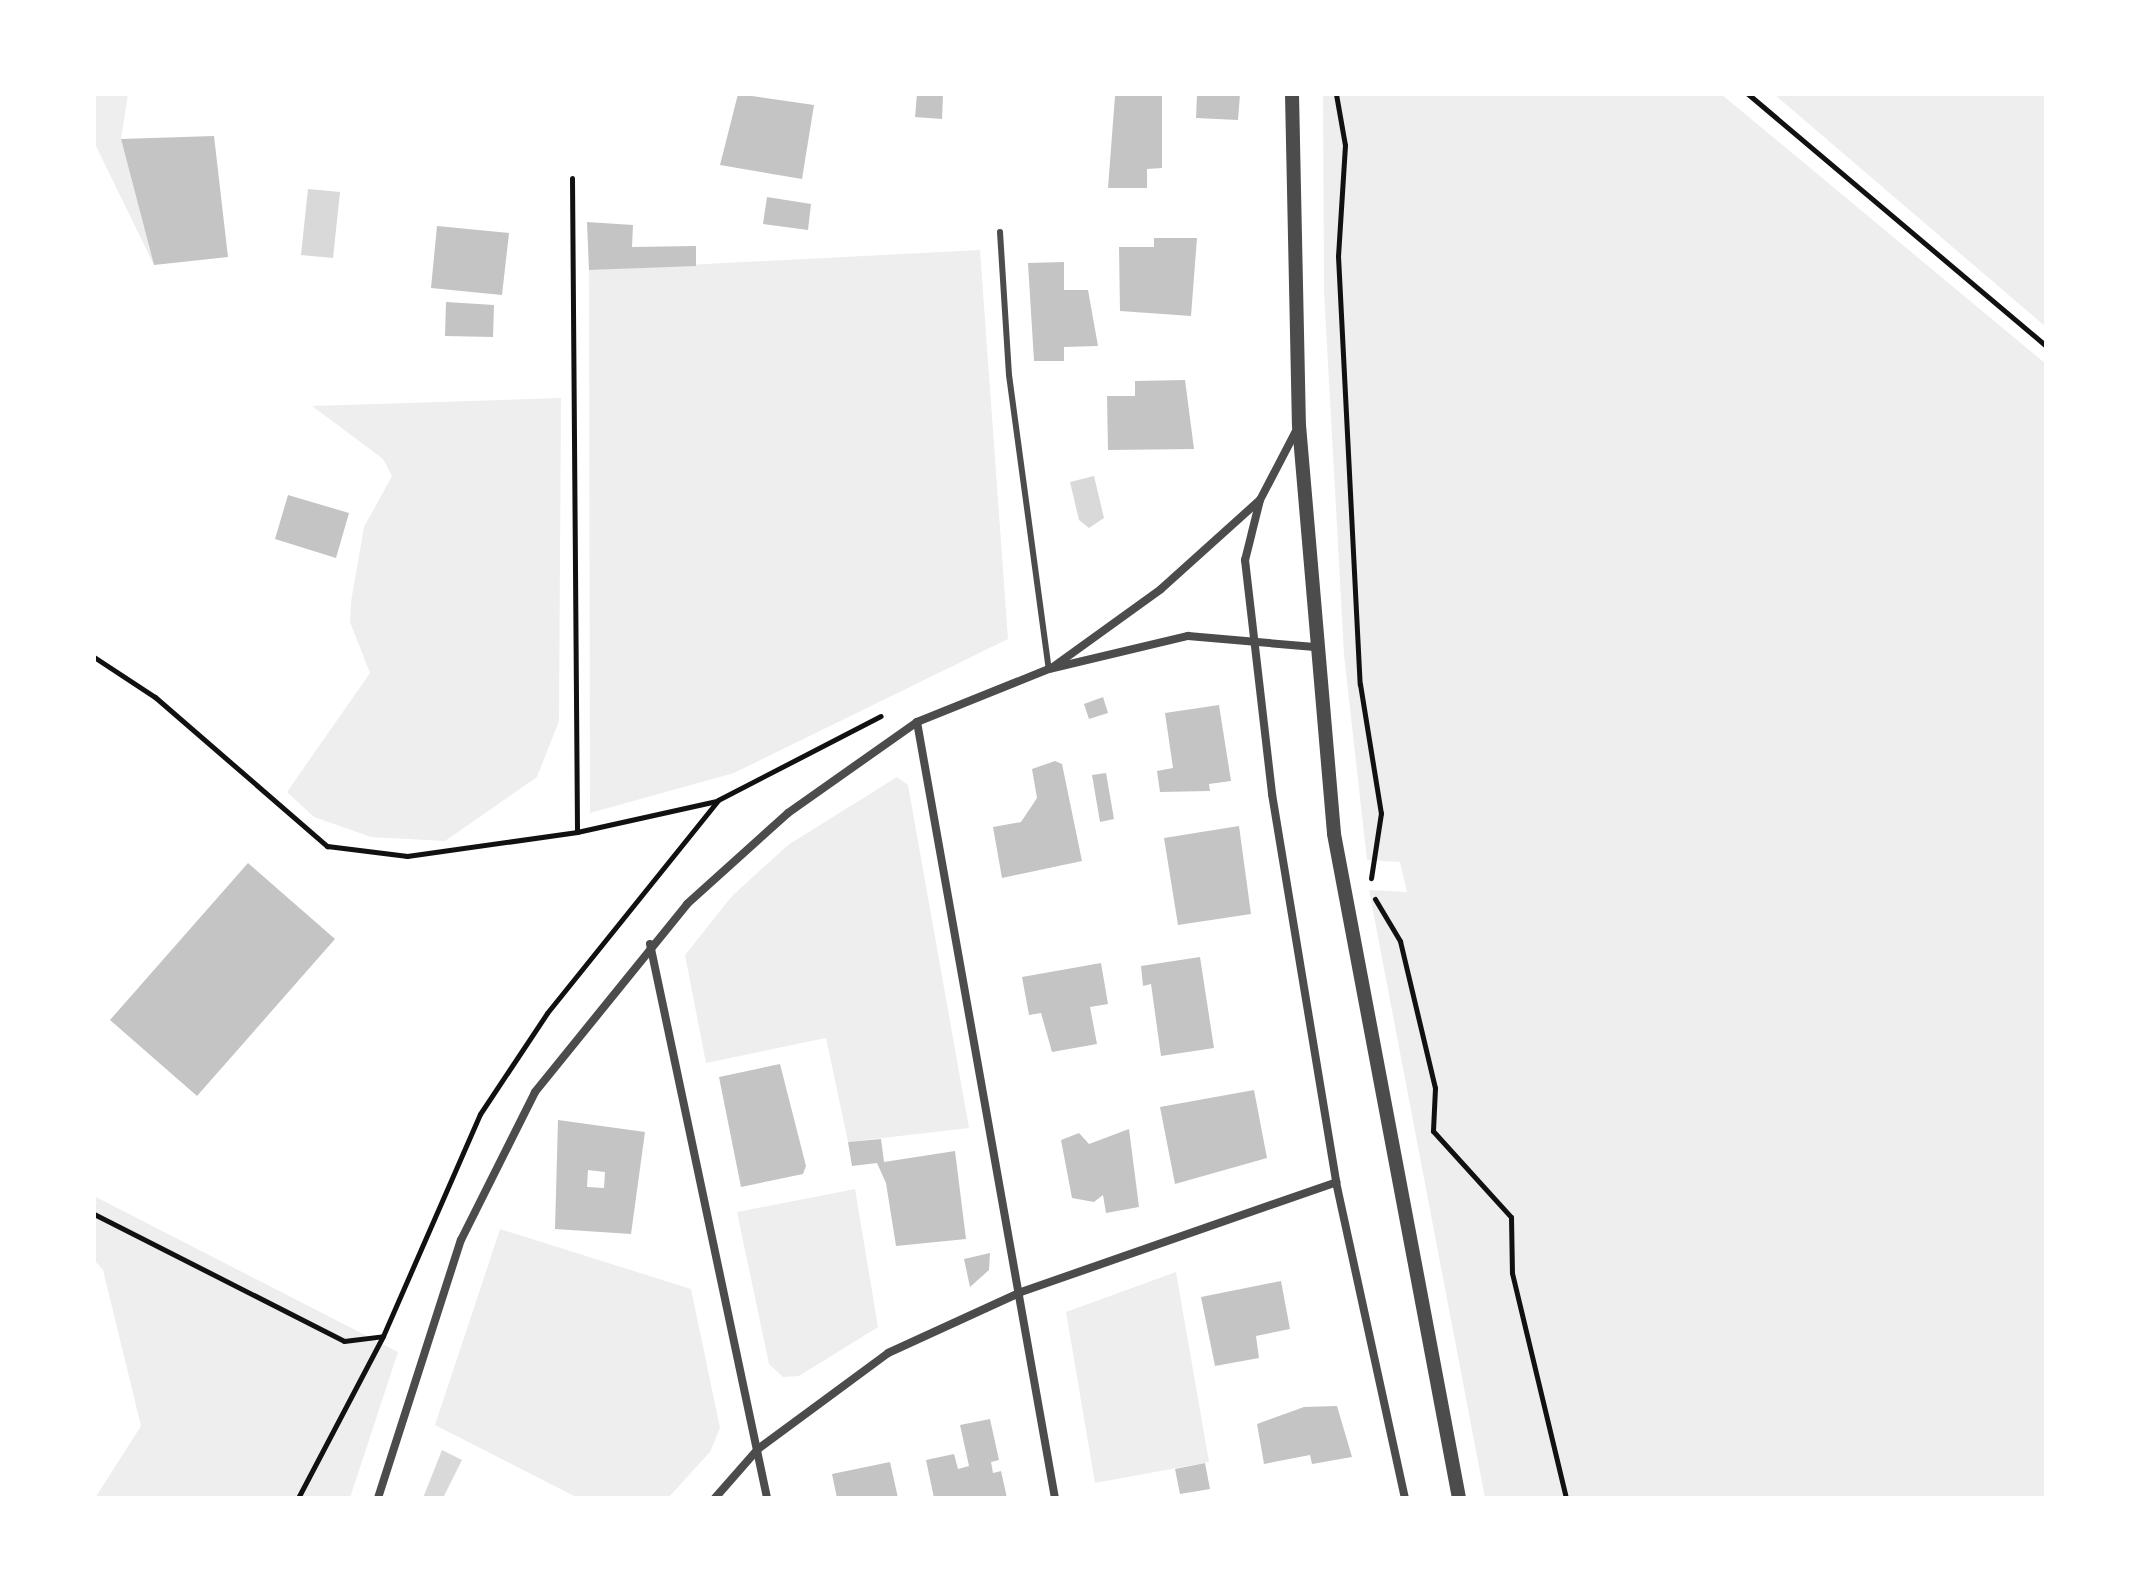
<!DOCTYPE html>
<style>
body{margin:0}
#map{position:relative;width:2140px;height:1592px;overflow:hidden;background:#fff;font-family:Georgia,serif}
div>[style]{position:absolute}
.green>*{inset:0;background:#eee}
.water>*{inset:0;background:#d9d9d9}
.building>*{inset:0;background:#c4c4c4}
.path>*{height:5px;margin:-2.5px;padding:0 2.5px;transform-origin:2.5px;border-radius:2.5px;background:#111}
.service>*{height:6px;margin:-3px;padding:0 3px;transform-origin:3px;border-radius:3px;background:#4c4c4c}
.minor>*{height:8px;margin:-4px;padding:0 4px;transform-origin:4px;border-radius:4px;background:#4c4c4c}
.tertiary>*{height:14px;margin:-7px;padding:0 7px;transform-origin:7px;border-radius:7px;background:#4c4c4c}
span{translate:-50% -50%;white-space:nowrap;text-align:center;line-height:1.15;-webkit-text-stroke:6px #fff;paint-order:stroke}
.frame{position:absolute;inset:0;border:96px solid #fff;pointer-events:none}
</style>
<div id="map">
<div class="green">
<div style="clip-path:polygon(94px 94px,128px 94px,121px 139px,154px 265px,94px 142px)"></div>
<div style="clip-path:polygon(1323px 94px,1721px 94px,2046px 364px,2046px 1498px,1485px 1498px,1369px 890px,1407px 892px,1400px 862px,1367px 860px,1344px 655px,1324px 291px)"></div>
<div style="clip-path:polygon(1774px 94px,2046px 94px,2046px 327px)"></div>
<div style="clip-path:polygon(980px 250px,1008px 639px,734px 773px,590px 813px,589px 270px)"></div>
<div style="clip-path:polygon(561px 398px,559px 721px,537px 777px,445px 841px,371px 837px,314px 817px,287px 792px,370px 673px,350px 622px,351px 602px,364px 527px,392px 476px,383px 459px,312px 406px)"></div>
<div style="clip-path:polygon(897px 777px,908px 785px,969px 1128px,848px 1142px,826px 1038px,706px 1063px,685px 955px,732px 896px,788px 845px)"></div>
<div style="clip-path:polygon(855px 1189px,878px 1327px,799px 1376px,783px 1377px,769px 1364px,737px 1212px)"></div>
<div style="clip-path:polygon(94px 1196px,398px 1352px,350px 1498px,95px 1498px,141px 1426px,103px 1270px,94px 1260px)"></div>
<div style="clip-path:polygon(500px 1229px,691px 1289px,720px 1428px,710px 1452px,668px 1498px,578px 1498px,435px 1425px)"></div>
<div style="clip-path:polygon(1176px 1272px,1209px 1462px,1095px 1483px,1066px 1312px)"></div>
</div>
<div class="water">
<div style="clip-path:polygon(308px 189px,340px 192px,333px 258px,301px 255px)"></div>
<div style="clip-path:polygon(1094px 476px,1104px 518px,1089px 528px,1079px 520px,1070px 482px)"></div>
<div style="clip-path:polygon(442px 1450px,462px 1460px,443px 1498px,423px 1498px)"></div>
</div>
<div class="building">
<div style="clip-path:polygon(738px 94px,814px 105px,802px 179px,720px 165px)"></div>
<div style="clip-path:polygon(917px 94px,943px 95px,942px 119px,915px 117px)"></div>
<div style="clip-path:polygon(1197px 94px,1240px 94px,1238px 120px,1196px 118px)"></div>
<div style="clip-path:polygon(1115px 96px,1162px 96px,1162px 168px,1147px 169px,1147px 188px,1108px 188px)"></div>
<div style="clip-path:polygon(214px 136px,228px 257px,154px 265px,121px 139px)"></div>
<div style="clip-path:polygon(767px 197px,811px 204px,808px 230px,763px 224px)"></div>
<div style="clip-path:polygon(587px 222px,633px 225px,632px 247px,696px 246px,696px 266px,589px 270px)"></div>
<div style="clip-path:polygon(437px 226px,509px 233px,502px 295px,431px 288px)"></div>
<div style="clip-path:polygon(1154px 238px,1197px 238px,1191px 316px,1120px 311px,1119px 247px,1154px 247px)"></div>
<div style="clip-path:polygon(1064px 262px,1064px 290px,1088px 290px,1098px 346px,1064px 347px,1064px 361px,1034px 361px,1028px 263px)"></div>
<div style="clip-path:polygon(446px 302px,494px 305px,493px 337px,445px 336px)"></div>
<div style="clip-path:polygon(1185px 380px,1194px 449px,1108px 450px,1107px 396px,1135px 396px,1135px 381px)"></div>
<div style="clip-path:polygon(288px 495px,349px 513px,336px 558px,275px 539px)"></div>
<div style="clip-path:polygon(1103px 697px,1108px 713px,1089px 719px,1084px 704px)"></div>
<div style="clip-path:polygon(1219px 705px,1231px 781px,1209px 784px,1210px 791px,1160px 792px,1157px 771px,1173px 768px,1165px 713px)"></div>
<div style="clip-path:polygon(1055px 761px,1062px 764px,1082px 861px,1002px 878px,993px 827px,1021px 822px,1037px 798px,1032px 769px)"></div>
<div style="clip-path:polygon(1106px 773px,1114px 819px,1100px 822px,1092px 775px)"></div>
<div style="clip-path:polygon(1239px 826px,1251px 914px,1178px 925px,1164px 838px)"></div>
<div style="clip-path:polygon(248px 863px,335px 939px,197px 1096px,110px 1020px)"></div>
<div style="clip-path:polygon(1200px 957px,1214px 1048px,1161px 1056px,1151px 984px,1143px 986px,1141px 966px)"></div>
<div style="clip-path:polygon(1101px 963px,1108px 1004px,1090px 1007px,1097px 1044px,1052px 1052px,1041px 1013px,1029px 1015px,1022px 977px)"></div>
<div style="clip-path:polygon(780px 1064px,806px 1166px,803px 1174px,741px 1187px,719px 1077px)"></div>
<div style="clip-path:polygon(1254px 1090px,1267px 1158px,1175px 1184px,1160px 1107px)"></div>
<div style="clip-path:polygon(evenodd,558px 1120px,645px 1132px,631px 1234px,555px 1229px,558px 1120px,588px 1170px,605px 1172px,604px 1188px,587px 1187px,588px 1170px)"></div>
<div style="clip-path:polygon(1129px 1129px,1139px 1207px,1106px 1213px,1103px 1195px,1094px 1202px,1072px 1198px,1061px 1140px,1079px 1133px,1089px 1144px)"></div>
<div style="clip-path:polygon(881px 1139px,884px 1162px,955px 1151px,966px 1239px,896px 1246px,886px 1183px,877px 1163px,852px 1166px,848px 1142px)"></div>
<div style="clip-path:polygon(990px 1253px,989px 1270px,970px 1287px,964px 1259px)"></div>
<div style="clip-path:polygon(1281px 1281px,1290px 1329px,1256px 1336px,1259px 1358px,1215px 1366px,1201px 1297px)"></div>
<div style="clip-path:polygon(1337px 1406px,1352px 1457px,1312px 1464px,1310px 1455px,1264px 1464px,1257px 1424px,1304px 1407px)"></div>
<div style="clip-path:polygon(990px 1419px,999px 1460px,991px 1462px,993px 1473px,1001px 1471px,1007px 1498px,934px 1498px,926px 1460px,954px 1454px,958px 1469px,969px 1466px,960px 1425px)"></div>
<div style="clip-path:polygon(890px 1462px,898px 1498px,837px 1498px,832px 1474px)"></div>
<div style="clip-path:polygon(1205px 1463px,1210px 1489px,1180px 1494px,1175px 1469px)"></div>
</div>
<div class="path">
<div style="left:1336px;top:94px;width:52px;rotate:80deg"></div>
<div style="left:1345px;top:145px;width:111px;rotate:93.6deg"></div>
<div style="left:1338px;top:256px;width:429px;rotate:87.1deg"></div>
<div style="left:1360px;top:684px;width:131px;rotate:80.8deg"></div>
<div style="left:1381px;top:813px;width:66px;rotate:98.7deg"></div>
<div style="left:1748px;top:94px;width:390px;rotate:40.2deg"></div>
<div style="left:572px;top:178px;width:654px;rotate:89.56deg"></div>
<div style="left:94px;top:657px;width:73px;rotate:33.3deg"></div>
<div style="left:155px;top:697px;width:228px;rotate:40.9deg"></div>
<div style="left:327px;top:846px;width:81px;rotate:7.1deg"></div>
<div style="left:407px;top:856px;width:172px;rotate:-8deg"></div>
<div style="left:577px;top:832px;width:143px;rotate:-12.5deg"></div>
<div style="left:1375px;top:899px;width:49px;rotate:59.2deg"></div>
<div style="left:1400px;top:941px;width:151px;rotate:76.6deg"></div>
<div style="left:1435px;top:1088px;width:43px;rotate:92.7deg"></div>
<div style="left:1433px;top:1131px;width:116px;rotate:47.8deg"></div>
<div style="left:1511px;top:1217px;width:56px;rotate:89deg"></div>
<div style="left:1512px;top:1273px;width:231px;rotate:76.5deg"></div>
<div style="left:94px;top:1214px;width:280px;rotate:26.9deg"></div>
<div style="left:344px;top:1341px;width:38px;rotate:-7deg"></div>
<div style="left:298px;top:1498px;width:183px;rotate:-62.3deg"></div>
<div style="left:383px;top:1336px;width:242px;rotate:-66.4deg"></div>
<div style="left:480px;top:1114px;width:121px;rotate:-56.4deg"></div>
<div style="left:547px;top:1013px;width:273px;rotate:-51.2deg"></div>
<div style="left:718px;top:800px;width:183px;rotate:-27.3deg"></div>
</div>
<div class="service">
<div style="left:1000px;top:232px;width:143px;rotate:86.4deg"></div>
<div style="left:1009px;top:375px;width:297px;rotate:82.3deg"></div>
</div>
<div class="minor">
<div style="left:1260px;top:500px;width:62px;rotate:104deg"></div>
<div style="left:1245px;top:560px;width:236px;rotate:83.4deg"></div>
<div style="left:1272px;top:794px;width:393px;rotate:80.6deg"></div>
<div style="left:1336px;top:1182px;width:323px;rotate:77.7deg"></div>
<div style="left:1053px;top:667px;width:133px;rotate:-35.8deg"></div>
<div style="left:1161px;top:589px;width:133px;rotate:-42deg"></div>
<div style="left:1260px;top:500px;width:80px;rotate:-62.5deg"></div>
<div style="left:917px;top:722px;width:788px;rotate:79.92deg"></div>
<div style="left:650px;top:944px;width:566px;rotate:78.07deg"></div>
<div style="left:378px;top:1498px;width:271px;rotate:-72.2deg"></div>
<div style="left:461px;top:1240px;width:165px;rotate:-63.4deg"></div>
<div style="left:535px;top:1092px;width:242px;rotate:-51deg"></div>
<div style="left:687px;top:904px;width:136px;rotate:-42deg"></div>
<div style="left:788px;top:813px;width:158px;rotate:-35.2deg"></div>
<div style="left:917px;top:722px;width:142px;rotate:-21.9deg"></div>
<div style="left:1049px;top:669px;width:143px;rotate:-13.4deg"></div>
<div style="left:1188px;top:636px;width:127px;rotate:5deg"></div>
<div style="left:715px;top:1498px;width:65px;rotate:-48.7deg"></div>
<div style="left:758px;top:1449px;width:162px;rotate:-36.4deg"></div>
<div style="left:888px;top:1353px;width:146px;rotate:-24.6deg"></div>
<div style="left:1021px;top:1292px;width:334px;rotate:-19.2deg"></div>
</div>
<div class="tertiary">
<div style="left:1292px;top:94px;width:331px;rotate:88.8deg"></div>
<div style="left:1299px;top:425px;width:410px;rotate:85.1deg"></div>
<div style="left:1334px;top:834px;width:676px;rotate:79.34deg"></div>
</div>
<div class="frame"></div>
</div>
